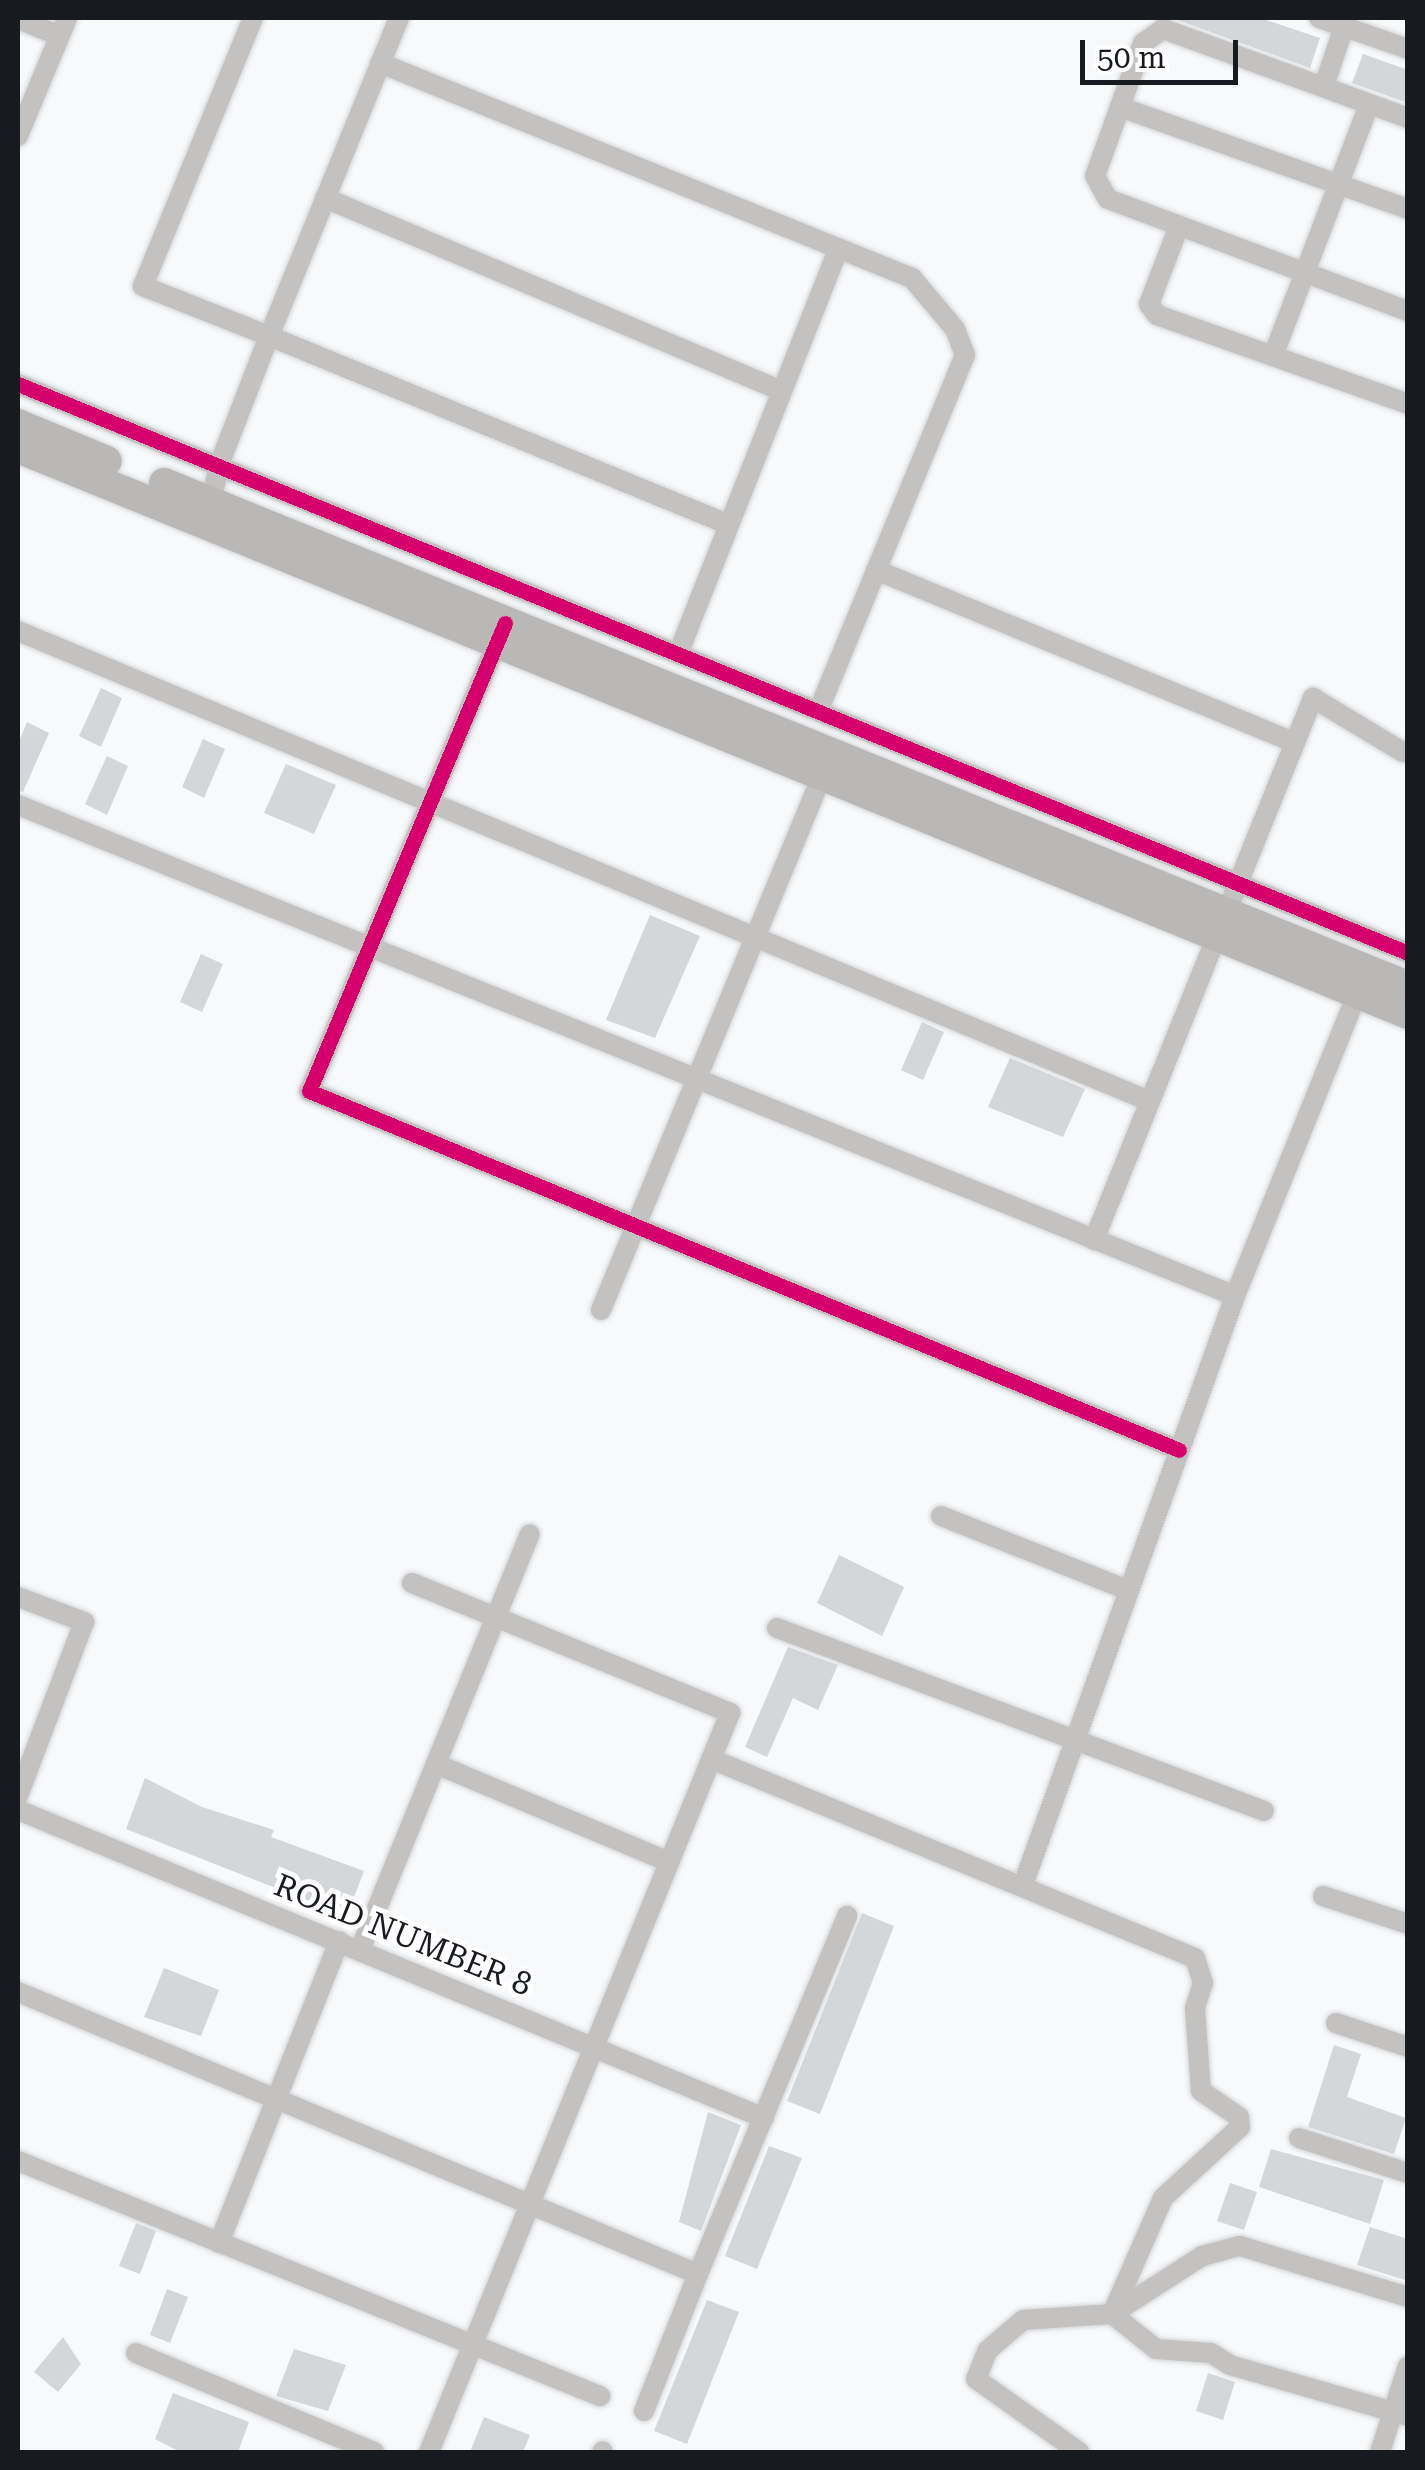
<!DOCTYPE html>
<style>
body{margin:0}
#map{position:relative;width:1425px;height:2470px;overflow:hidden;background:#f7f9fb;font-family:"Roboto Serif",serif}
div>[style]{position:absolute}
.building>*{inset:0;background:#d4d7da}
.roads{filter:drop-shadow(0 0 2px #d4d5d7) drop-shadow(0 0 2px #d4d5d7)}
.street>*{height:20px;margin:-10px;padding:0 10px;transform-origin:10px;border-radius:10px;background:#c3c2c1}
.secondary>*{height:30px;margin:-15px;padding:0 15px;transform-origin:15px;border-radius:15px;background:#b9b8b6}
.cycleway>*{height:15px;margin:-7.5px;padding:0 7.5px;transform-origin:7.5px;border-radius:7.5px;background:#d6006c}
span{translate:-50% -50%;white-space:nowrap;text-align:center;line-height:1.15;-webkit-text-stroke:10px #fff;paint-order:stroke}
.street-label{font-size:32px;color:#171b1f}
.frame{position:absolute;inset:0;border:20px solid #171b1f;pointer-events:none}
.scale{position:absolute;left:1080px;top:40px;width:158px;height:45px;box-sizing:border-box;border:5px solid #171b1f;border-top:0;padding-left:12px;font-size:30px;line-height:35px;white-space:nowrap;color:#171b1f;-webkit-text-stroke:8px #fff;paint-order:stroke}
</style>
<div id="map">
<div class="building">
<div style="clip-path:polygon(1172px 18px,1260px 18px,1320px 38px,1310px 68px)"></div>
<div style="clip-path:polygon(1363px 54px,1408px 70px,1408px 103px,1352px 83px)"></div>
<div style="clip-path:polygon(101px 688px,122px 698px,101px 747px,79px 736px)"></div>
<div style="clip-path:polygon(27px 722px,49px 733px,23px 792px,18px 791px,18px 744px)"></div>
<div style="clip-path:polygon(203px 739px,225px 749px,204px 798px,182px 787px)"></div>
<div style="clip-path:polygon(107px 756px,128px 766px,107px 815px,85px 804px)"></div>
<div style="clip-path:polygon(286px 764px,336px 785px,314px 834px,264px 813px)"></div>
<div style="clip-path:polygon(650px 915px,700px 936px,655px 1038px,606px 1020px)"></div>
<div style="clip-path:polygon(201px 954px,223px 964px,202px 1012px,180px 1002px)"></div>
<div style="clip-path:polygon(922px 1022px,944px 1032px,923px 1080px,901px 1070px)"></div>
<div style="clip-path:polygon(1010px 1058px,1085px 1089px,1063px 1137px,988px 1107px)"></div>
<div style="clip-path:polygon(839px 1555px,904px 1587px,882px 1636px,817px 1603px)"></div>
<div style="clip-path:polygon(788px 1647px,838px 1665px,818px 1710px,793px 1698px,767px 1757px,745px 1747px)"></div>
<div style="clip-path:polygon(145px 1778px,202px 1807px,274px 1830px,271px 1837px,364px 1871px,347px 1916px,126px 1829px)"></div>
<div style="clip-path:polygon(862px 1913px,894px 1926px,820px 2114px,787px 2101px)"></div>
<div style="clip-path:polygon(164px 1968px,219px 1990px,201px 2036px,144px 2017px)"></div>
<div style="clip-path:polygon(1334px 2045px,1361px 2054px,1347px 2097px,1406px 2118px,1394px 2154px,1308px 2127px)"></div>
<div style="clip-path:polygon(708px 2112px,741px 2125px,701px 2231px,679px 2222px)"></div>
<div style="clip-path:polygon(769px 2146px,802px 2158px,757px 2269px,725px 2256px)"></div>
<div style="clip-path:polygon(1271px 2149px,1384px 2180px,1370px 2224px,1259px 2187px)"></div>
<div style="clip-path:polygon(1230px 2183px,1257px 2192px,1244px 2230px,1217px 2221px)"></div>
<div style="clip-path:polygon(136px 2223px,156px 2231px,140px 2274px,119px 2266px)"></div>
<div style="clip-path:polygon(1370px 2227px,1408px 2239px,1408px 2281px,1357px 2265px)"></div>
<div style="clip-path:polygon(167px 2289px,188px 2297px,170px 2343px,150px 2335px)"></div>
<div style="clip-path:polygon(707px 2300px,739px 2312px,687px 2444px,654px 2431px)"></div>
<div style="clip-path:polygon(63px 2337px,81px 2364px,58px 2392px,34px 2372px)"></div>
<div style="clip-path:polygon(294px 2349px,346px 2365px,328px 2411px,276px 2396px)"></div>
<div style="clip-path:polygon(1208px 2373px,1235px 2382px,1223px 2420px,1196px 2411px)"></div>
<div style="clip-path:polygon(173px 2393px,249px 2422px,238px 2452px,180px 2452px,155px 2439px)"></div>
<div style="clip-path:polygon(484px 2417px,530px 2435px,523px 2452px,470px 2452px)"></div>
</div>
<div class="roads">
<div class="street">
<div style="left:399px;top:18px;width:344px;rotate:112.2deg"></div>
<div style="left:269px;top:336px;width:497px;rotate:22.3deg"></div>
<div style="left:1319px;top:18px;width:94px;rotate:19.2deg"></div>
<div style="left:18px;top:19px;width:45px;rotate:22deg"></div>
<div style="left:380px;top:63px;width:574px;rotate:22.01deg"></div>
<div style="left:912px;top:278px;width:67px;rotate:49.9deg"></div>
<div style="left:955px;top:329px;width:28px;rotate:69deg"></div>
<div style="left:965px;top:355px;width:385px;rotate:112.4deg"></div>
<div style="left:1325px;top:83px;width:69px;rotate:-71.3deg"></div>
<div style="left:1120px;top:107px;width:306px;rotate:19.5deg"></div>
<div style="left:1408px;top:118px;width:261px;rotate:-160deg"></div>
<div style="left:1163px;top:29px;width:24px;rotate:145deg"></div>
<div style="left:1143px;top:43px;width:141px;rotate:109.8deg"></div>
<div style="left:1095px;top:176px;width:26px;rotate:61deg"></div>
<div style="left:1108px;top:199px;width:320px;rotate:20.5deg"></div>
<div style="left:18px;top:136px;width:128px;rotate:-67.4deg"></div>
<div style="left:325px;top:198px;width:495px;rotate:22.9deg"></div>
<div style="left:1179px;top:226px;width:84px;rotate:111deg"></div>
<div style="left:1149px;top:304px;width:14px;rotate:54deg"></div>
<div style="left:1157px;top:315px;width:266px;rotate:19.5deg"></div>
<div style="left:1273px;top:356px;width:270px;rotate:-69.1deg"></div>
<div style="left:18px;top:384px;width:1502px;rotate:22.26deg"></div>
<div style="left:209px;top:512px;width:48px;rotate:-78deg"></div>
<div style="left:219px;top:465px;width:138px;rotate:-68.8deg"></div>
<div style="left:269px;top:336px;width:136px;rotate:-158.4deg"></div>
<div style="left:143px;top:286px;width:290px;rotate:-67.7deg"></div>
<div style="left:876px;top:570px;width:452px;rotate:22.4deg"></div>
<div style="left:18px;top:631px;width:1223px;rotate:22.56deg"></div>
<div style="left:501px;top:633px;width:497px;rotate:112.7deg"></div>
<div style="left:309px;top:1091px;width:941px;rotate:22.42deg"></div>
<div style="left:678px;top:654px;width:432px;rotate:-68.4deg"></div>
<div style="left:18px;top:805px;width:1312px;rotate:21.97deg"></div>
<div style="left:1094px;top:1240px;width:585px;rotate:-68deg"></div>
<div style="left:1313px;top:698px;width:105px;rotate:31deg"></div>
<div style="left:601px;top:1310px;width:589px;rotate:-67.53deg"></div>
<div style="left:941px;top:1516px;width:201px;rotate:21.6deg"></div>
<div style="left:412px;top:1583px;width:344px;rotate:22.2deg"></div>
<div style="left:730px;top:1713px;width:798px;rotate:112.16deg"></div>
<div style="left:18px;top:1597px;width:71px;rotate:20.7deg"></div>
<div style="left:84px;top:1622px;width:186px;rotate:110.8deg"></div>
<div style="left:777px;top:1628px;width:520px;rotate:20.59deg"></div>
<div style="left:711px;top:1759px;width:523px;rotate:22.35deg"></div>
<div style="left:1195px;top:1958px;width:26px;rotate:72deg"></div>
<div style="left:1203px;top:1983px;width:26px;rotate:108deg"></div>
<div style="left:1195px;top:2008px;width:83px;rotate:85.9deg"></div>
<div style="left:1201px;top:2091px;width:46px;rotate:34.4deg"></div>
<div style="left:1239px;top:2117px;width:10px;rotate:84deg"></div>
<div style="left:1240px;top:2127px;width:105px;rotate:137.3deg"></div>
<div style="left:1163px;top:2198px;width:127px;rotate:113.7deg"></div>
<div style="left:436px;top:1764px;width:253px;rotate:22.8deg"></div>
<div style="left:18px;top:1810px;width:807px;rotate:22.43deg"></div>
<div style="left:1023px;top:1885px;width:626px;rotate:-70.2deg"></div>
<div style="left:1235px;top:1296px;width:336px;rotate:-68deg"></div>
<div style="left:1323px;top:1896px;width:89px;rotate:18.2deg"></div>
<div style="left:360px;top:1950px;width:449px;rotate:-67.8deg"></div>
<div style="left:18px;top:1992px;width:736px;rotate:22.52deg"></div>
<div style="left:698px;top:2274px;width:388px;rotate:-67.4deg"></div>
<div style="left:1336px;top:2023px;width:76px;rotate:18.4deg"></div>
<div style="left:1299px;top:2138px;width:114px;rotate:17.8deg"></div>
<div style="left:18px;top:2161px;width:628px;rotate:21.99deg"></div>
<div style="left:219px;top:2243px;width:325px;rotate:-68.3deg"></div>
<div style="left:1112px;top:2314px;width:107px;rotate:-32.8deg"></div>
<div style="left:1202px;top:2256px;width:39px;rotate:-15deg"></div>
<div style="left:1240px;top:2246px;width:176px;rotate:16.9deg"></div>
<div style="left:136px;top:2353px;width:258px;rotate:22.6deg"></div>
<div style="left:644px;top:2411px;width:147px;rotate:-68.5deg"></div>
<div style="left:602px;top:2452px;width:1px;rotate:-45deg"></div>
<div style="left:1079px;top:2452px;width:126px;rotate:-144.7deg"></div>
<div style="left:976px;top:2379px;width:31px;rotate:-68deg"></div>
<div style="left:988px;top:2350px;width:46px;rotate:-40.6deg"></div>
<div style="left:1023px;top:2320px;width:89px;rotate:-3.9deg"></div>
<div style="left:1112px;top:2314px;width:56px;rotate:38.5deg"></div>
<div style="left:1156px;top:2349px;width:55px;rotate:4.2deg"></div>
<div style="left:1211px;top:2353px;width:22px;rotate:32deg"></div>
<div style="left:1230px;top:2365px;width:185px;rotate:16deg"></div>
<div style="left:1380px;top:2452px;width:90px;rotate:-72deg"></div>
</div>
<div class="secondary">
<div style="left:18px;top:424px;width:96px;rotate:22.6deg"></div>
<div style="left:18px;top:448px;width:1501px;rotate:22.16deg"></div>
<div style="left:164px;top:483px;width:1342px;rotate:22.02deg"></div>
</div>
</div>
<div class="cycleway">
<div style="left:18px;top:384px;width:1502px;rotate:22.26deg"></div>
<div style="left:505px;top:623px;width:507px;rotate:112.72deg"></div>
<div style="left:309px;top:1091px;width:941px;rotate:22.42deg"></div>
</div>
<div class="street-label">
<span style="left:403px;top:1935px;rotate:22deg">ROAD NUMBER 8</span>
</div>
<div class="frame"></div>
<div class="scale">50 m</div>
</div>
